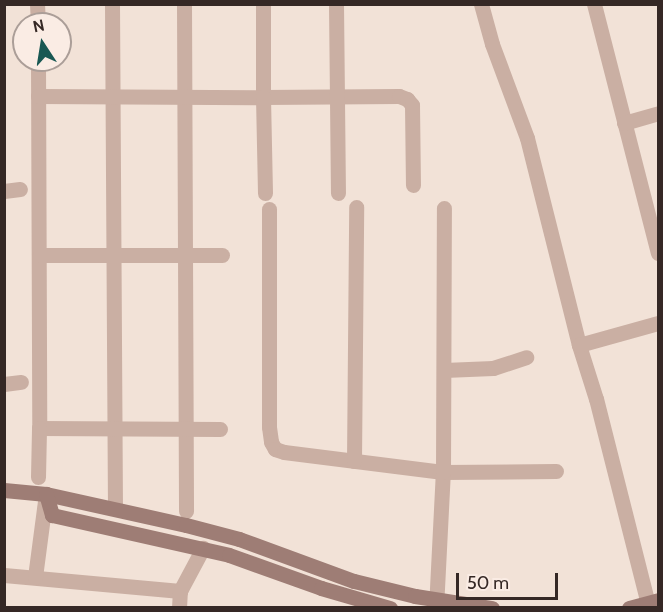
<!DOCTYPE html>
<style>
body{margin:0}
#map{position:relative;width:663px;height:612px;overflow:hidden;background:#f2e2d7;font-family:Cabin,sans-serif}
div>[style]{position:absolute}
.street>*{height:15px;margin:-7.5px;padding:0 7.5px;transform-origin:7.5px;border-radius:7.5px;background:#caafa3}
.secondary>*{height:15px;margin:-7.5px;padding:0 7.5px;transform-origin:7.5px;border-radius:7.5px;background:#9e7d75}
span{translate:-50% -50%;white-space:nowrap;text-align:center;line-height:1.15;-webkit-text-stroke:4.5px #faece4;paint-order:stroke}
.frame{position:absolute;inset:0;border:6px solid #352825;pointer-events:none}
.north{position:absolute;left:12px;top:12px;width:60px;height:60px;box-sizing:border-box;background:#faece4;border:2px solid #ab9e98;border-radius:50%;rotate:348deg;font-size:16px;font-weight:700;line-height:24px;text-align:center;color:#352825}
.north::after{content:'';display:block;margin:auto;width:21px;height:27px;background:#195853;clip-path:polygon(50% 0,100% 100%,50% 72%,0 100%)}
.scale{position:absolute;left:456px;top:573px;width:102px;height:27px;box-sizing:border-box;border:3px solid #352825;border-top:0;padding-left:8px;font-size:18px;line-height:21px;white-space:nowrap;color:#352825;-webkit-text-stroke:4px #faece4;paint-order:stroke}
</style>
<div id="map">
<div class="street">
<div style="left:37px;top:4px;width:20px;rotate:87deg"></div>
<div style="left:112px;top:4px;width:504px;rotate:89.66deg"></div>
<div style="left:184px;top:4px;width:507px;rotate:89.77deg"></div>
<div style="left:263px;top:4px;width:93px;rotate:90deg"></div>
<div style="left:263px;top:97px;width:136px;rotate:-0.4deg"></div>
<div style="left:399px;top:96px;width:9px;rotate:21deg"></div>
<div style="left:407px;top:99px;width:8px;rotate:50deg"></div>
<div style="left:412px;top:105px;width:80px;rotate:89.3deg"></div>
<div style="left:336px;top:4px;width:189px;rotate:89.4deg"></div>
<div style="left:481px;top:4px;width:41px;rotate:74.6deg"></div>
<div style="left:492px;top:44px;width:100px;rotate:69.6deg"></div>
<div style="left:527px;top:138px;width:213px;rotate:75.9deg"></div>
<div style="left:594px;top:4px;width:257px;rotate:75.6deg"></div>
<div style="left:38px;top:60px;width:368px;rotate:89.8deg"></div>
<div style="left:39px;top:428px;width:181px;rotate:0.3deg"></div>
<div style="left:38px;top:96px;width:225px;rotate:0.3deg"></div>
<div style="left:263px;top:97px;width:96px;rotate:88.8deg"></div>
<div style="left:624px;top:123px;width:35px;rotate:-16deg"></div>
<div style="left:4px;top:191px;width:16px;rotate:-7deg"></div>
<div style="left:269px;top:209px;width:218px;rotate:90deg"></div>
<div style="left:269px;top:427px;width:15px;rotate:82deg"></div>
<div style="left:271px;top:442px;width:8px;rotate:60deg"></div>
<div style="left:275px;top:449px;width:9px;rotate:18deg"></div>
<div style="left:284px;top:452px;width:160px;rotate:7.2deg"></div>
<div style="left:443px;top:472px;width:113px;rotate:-0.5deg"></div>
<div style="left:40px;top:255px;width:182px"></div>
<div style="left:444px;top:370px;width:49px;rotate:-2.3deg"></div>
<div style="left:493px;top:368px;width:35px;rotate:-18deg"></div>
<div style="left:4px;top:384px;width:17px;rotate:-7deg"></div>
<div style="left:354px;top:461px;width:254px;rotate:-89.5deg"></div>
<div style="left:38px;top:477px;width:49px;rotate:-88.8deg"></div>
<div style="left:4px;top:575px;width:177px;rotate:5.2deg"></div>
<div style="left:35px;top:577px;width:84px;rotate:-82.5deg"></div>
<div style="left:179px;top:608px;width:17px;rotate:-87deg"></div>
<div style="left:180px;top:591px;width:49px;rotate:-61.9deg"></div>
<div style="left:436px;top:608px;width:136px;rotate:-87.1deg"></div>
<div style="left:443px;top:472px;width:264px;rotate:-89.8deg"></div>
<div style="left:649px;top:608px;width:216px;rotate:-104.2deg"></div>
<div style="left:596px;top:399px;width:57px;rotate:-107.5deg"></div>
<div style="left:579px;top:345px;width:82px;rotate:-15.6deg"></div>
</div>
<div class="secondary">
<div style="left:4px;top:490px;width:42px;rotate:5.4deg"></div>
<div style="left:46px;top:494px;width:143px;rotate:12.5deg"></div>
<div style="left:186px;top:525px;width:55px;rotate:14.8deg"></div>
<div style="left:239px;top:539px;width:122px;rotate:20.1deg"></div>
<div style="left:354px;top:581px;width:63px;rotate:13.8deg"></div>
<div style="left:415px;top:596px;width:78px;rotate:8.9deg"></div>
<div style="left:46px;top:494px;width:22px;rotate:74deg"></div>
<div style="left:52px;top:515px;width:181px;rotate:12.7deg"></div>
<div style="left:229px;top:555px;width:98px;rotate:19.7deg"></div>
<div style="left:321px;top:588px;width:72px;rotate:16.2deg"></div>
<div style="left:629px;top:608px;width:30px;rotate:-15deg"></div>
</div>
<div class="frame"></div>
<div class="north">N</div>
<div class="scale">50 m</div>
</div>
